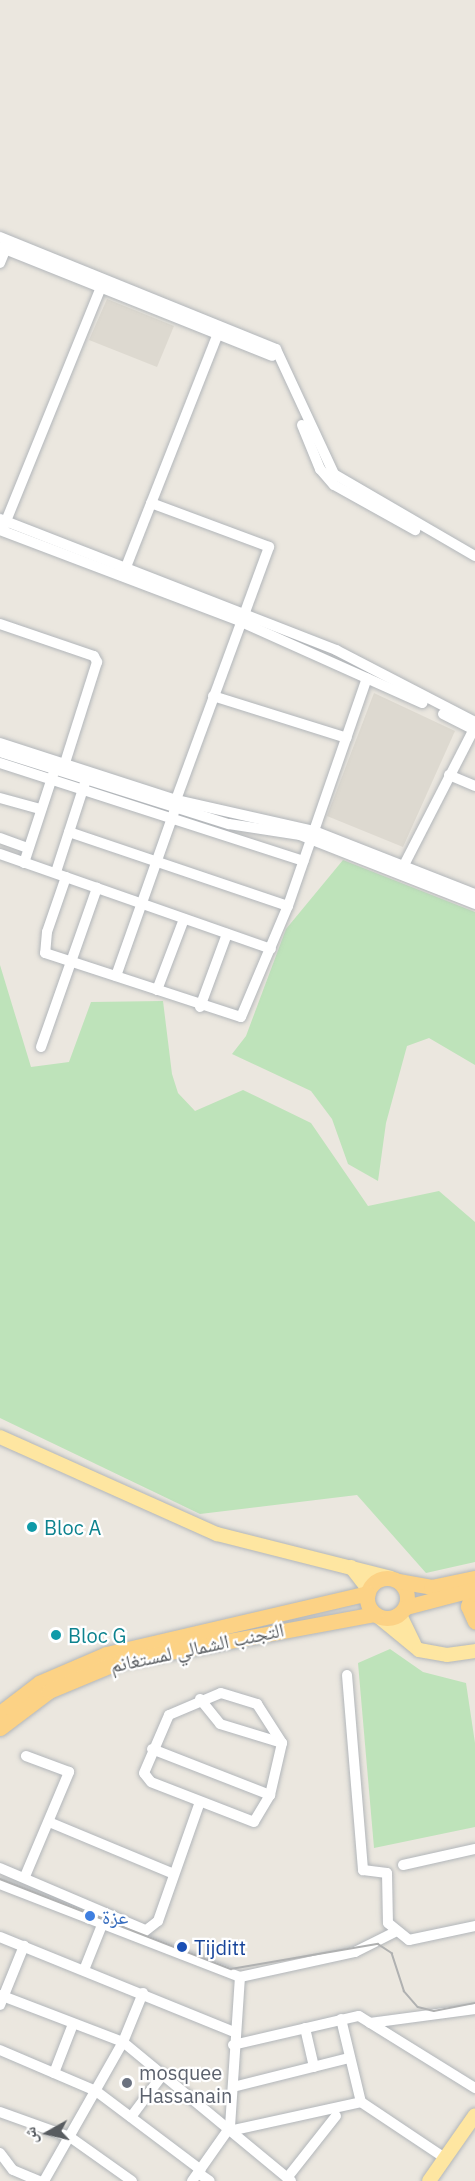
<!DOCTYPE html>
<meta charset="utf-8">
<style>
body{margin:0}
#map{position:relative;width:475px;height:2181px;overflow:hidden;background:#ebe7df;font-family:"IBM Plex Sans","Noto Naskh Arabic",sans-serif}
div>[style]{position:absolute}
.education>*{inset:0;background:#ddd9d0}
.green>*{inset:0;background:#bee3ba}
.roads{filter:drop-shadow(0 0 2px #b2b6ba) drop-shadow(0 0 2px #b2b6ba)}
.minor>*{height:10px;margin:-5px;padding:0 5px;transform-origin:5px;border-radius:5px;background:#fff}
.major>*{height:14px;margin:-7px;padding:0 7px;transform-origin:7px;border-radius:7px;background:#fee6a1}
.highway>*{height:15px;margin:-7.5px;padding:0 7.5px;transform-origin:7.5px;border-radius:7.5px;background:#fcd285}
.highway>.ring{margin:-7.5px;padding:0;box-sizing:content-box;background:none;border:15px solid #fcd285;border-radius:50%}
.tram>*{height:1.5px;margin:-0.75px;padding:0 0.75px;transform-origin:0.75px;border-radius:0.75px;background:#b0b1b1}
.dots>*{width:16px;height:16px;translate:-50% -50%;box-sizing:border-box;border:3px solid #fff;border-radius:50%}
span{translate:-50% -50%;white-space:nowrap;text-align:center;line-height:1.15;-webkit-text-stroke:4.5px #fff;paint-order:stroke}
.culture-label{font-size:20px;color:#0d838f}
.left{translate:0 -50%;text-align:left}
.street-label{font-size:20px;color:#585c60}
.shop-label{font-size:20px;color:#366cbe}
.transit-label{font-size:20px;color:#164399}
.worship-label{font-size:20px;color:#5b616d}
.north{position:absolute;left:18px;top:2103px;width:60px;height:60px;-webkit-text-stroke:4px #fff;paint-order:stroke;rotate:262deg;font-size:16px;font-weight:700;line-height:24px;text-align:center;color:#585c60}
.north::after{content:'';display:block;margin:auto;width:21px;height:27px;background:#585c60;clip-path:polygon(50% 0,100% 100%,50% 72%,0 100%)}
</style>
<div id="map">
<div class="education">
<div style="clip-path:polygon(107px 299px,174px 326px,157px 367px,89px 340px)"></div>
<div style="clip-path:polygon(374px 693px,455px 731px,403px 847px,327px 816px)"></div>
</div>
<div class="green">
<div style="clip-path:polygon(343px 860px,475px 912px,475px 1065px,429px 1038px,407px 1046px,386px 1123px,378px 1181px,348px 1164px,332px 1119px,311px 1091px,232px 1054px,246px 1036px,286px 929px)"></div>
<div style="clip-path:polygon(0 965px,31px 1067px,69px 1062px,91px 1002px,163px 1001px,172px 1074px,178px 1093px,195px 1111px,243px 1090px,311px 1123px,368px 1206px,439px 1191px,475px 1222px,475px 1562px,426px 1573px,357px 1495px,200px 1514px,0 1418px)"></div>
<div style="clip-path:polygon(390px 1649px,423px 1672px,466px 1683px,475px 1743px,475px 1827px,374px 1848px,358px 1663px)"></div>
</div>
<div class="roads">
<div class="minor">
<div style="left:0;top:237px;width:298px;rotate:22.1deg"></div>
<div style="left:276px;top:349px;width:138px;rotate:65.1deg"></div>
<div style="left:334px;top:474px;width:163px;rotate:30.2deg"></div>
<div style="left:0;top:247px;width:293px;rotate:21.8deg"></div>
<div style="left:0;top:263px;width:22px;rotate:-68deg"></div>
<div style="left:302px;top:425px;width:48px;rotate:67.8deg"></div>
<div style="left:320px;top:469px;width:21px;rotate:49deg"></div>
<div style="left:334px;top:485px;width:93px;rotate:29.1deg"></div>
<div style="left:151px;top:503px;width:126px;rotate:20.4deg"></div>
<div style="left:269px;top:547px;width:270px;rotate:110.2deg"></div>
<div style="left:0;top:519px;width:361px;rotate:21.3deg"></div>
<div style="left:336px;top:650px;width:157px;rotate:27.4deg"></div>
<div style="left:4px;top:526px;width:258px;rotate:-67.9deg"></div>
<div style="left:0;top:530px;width:256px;rotate:20.8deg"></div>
<div style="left:239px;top:621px;width:201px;rotate:24.1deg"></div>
<div style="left:126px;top:567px;width:251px;rotate:-68.5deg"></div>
<div style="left:0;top:624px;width:99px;rotate:18.8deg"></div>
<div style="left:94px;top:656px;width:7px;rotate:63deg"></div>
<div style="left:97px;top:662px;width:106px;rotate:107.6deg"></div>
<div style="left:213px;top:696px;width:140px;rotate:17.4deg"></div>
<div style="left:443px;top:714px;width:36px;rotate:27deg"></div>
<div style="left:0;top:743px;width:185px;rotate:17.9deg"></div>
<div style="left:176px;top:800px;width:141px;rotate:12.7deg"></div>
<div style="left:314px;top:831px;width:173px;rotate:21.4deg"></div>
<div style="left:0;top:752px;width:240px;rotate:17.5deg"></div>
<div style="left:229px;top:824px;width:72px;rotate:8.8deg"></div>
<div style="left:300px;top:835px;width:188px;rotate:21.5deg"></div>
<div style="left:0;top:763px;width:319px;rotate:17.9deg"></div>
<div style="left:449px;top:775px;width:28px;rotate:23deg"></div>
<div style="left:0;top:798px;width:41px;rotate:15.4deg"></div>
<div style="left:69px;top:832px;width:231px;rotate:18.7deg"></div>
<div style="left:0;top:838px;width:29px;rotate:20deg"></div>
<div style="left:0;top:854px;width:287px;rotate:19.3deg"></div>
<div style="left:24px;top:863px;width:96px;rotate:-71.8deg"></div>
<div style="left:404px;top:865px;width:155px;rotate:-62.8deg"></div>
<div style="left:56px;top:872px;width:94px;rotate:-72deg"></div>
<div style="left:66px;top:877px;width:58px;rotate:109.1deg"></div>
<div style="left:47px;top:932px;width:21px;rotate:95deg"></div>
<div style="left:45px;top:953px;width:206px;rotate:18.1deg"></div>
<div style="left:241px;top:1017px;width:121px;rotate:-67.1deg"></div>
<div style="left:288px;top:906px;width:241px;rotate:-70.9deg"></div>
<div style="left:116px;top:976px;width:174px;rotate:-70.5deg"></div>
<div style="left:157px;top:990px;width:76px;rotate:-69.2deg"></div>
<div style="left:200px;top:1007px;width:78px;rotate:-69.7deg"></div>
<div style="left:41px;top:1047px;width:169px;rotate:-70.6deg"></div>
<div style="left:347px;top:1675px;width:196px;rotate:85.3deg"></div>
<div style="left:363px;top:1870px;width:24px;rotate:7deg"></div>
<div style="left:387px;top:1873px;width:50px;rotate:88.9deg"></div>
<div style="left:388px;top:1923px;width:27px;rotate:39deg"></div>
<div style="left:409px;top:1940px;width:67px;rotate:-12deg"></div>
<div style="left:221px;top:1693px;width:38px;rotate:17deg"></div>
<div style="left:257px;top:1704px;width:46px;rotate:57.3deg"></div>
<div style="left:282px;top:1743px;width:53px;rotate:103deg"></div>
<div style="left:270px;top:1795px;width:31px;rotate:121deg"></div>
<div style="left:254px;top:1822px;width:110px;rotate:-158.8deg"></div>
<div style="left:151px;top:1782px;width:11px;rotate:-128deg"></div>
<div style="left:144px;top:1773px;width:63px;rotate:-66.7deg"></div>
<div style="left:169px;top:1715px;width:56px;rotate:-22.9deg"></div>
<div style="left:200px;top:1699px;width:32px;rotate:51deg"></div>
<div style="left:220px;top:1724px;width:65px;rotate:17deg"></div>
<div style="left:152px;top:1749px;width:127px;rotate:21.3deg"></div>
<div style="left:49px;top:1822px;width:135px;rotate:22.6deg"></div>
<div style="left:403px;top:1865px;width:74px;rotate:-12.5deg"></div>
<div style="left:0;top:1868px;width:155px;rotate:23.1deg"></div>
<div style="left:26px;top:1874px;width:111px;rotate:-67.1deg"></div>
<div style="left:69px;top:1772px;width:46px;rotate:-159.6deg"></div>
<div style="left:0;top:1884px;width:257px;rotate:21.2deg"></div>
<div style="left:140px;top:1935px;width:23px;rotate:-38deg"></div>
<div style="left:158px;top:1921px;width:126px;rotate:-70.6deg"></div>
<div style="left:0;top:1937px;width:253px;rotate:22.1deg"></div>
<div style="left:84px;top:1970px;width:48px;rotate:-68.2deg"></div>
<div style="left:0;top:1995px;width:132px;rotate:20.9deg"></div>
<div style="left:123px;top:2042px;width:218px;rotate:39.6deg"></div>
<div style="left:0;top:2005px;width:64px;rotate:-67.9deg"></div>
<div style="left:341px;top:2019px;width:85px;rotate:76.5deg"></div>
<div style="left:361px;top:2102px;width:101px;rotate:33.7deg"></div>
<div style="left:370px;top:2023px;width:106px;rotate:-7.6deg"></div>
<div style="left:305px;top:2028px;width:40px;rotate:77deg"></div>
<div style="left:233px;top:2045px;width:129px;rotate:-13deg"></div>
<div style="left:359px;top:2016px;width:137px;rotate:31.8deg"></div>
<div style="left:0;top:2050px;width:104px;rotate:23.1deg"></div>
<div style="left:96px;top:2091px;width:131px;rotate:37deg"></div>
<div style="left:54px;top:2073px;width:53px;rotate:-68.8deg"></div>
<div style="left:233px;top:2087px;width:120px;rotate:-14deg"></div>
<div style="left:0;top:2112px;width:74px;rotate:19.7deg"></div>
<div style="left:70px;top:2137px;width:76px;rotate:35.4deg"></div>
<div style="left:131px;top:2117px;width:54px;rotate:-53.3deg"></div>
<div style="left:234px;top:2130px;width:130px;rotate:-12.4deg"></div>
<div style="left:0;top:2153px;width:21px;rotate:53deg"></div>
<div style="left:13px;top:2170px;width:28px;rotate:23deg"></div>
<div style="left:198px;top:2173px;width:14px;rotate:34deg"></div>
<div style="left:287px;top:2178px;width:79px;rotate:-51.7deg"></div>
<div style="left:44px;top:2181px;width:160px;rotate:-60.4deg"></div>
<div style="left:123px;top:2042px;width:53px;rotate:-67.8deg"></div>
<div style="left:192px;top:2181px;width:66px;rotate:-54.9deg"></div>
<div style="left:230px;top:2127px;width:150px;rotate:-86.2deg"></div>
<div style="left:240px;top:1977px;width:118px;rotate:-12.3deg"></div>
<div style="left:355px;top:1952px;width:45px;rotate:-26.6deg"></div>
</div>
<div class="major">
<div style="left:0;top:1437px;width:238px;rotate:24.1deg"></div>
<div style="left:217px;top:1534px;width:179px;rotate:14.2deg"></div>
<div style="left:351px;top:1567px;width:29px;rotate:52deg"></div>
<div style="left:400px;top:1615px;width:32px;rotate:64deg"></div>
<div style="left:379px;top:1617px;width:52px;rotate:39.5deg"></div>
<div style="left:419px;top:1650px;width:28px;rotate:10deg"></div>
<div style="left:447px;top:1655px;width:28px;rotate:-8deg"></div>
<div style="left:429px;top:2181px;width:80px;rotate:-55.1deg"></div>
</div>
<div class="highway">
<div class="ring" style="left:367px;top:1578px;width:25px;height:25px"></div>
<div style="left:398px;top:1581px;width:34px;rotate:10deg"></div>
<div style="left:431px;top:1587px;width:45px;rotate:-11.6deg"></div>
<div style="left:473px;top:1589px;width:18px;rotate:106deg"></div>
<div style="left:468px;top:1606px;width:17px;rotate:66deg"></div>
<div style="left:406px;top:1607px;width:71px;rotate:-14.6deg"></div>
<div style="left:0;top:1713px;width:49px;rotate:-37.6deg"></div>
<div style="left:39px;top:1683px;width:73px;rotate:-23.4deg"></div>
<div style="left:106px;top:1654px;width:269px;rotate:-13.1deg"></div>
<div style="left:0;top:1728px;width:61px;rotate:-37.1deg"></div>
<div style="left:49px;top:1691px;width:78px;rotate:-22.6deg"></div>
<div style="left:121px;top:1661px;width:258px;rotate:-10.5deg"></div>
</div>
</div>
<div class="tram">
<div style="left:0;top:1879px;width:248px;rotate:21.3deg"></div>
<div style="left:231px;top:1969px;width:149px;rotate:-9.7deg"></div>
<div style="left:378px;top:1944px;width:17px;rotate:33deg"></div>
<div style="left:392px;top:1953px;width:40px;rotate:72deg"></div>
<div style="left:404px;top:1991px;width:21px;rotate:49deg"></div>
<div style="left:418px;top:2007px;width:16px;rotate:14deg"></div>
<div style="left:434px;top:2011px;width:42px;rotate:-11deg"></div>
</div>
<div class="dots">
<div style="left:32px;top:1527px;background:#0f9aa8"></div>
<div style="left:56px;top:1635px;background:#0f9aa8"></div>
<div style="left:90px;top:1916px;background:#3f7fe0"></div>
<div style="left:182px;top:1947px;background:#1a4fb4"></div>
<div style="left:127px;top:2083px;background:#6b7280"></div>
</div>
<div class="culture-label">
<span class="left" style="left:44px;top:1527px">Bloc A</span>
<span class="left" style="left:68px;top:1635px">Bloc G</span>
</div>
<div class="street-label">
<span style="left:197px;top:1647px;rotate:-12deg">التجنب الشمالي لمستغانم</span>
</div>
<div class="shop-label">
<span class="left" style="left:102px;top:1916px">عزة</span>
</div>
<div class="transit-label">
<span class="left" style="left:194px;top:1947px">Tijditt</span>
</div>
<div class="worship-label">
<span class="left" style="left:139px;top:2084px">mosquee<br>Hassanain</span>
</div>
<div class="north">ش</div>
</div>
